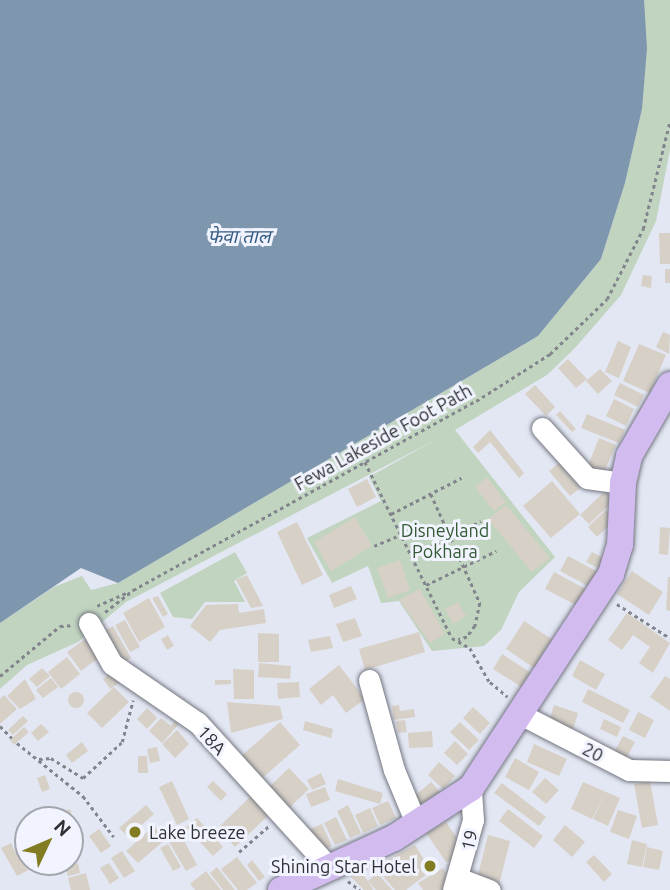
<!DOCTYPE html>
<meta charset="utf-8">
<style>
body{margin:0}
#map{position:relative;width:670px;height:890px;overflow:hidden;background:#e3e7f3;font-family:Ubuntu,"Noto Sans Devanagari",sans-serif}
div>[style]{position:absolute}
.green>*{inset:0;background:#c0d4bf}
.water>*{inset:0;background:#7f96af}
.building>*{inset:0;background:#d7d0c6}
.round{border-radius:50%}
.path>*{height:2.5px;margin-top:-1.25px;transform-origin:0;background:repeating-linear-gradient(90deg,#82858d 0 3.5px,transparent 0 7px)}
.roads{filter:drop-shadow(0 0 2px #747781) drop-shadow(0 0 2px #747781)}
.minor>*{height:21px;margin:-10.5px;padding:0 10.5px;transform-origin:10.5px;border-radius:10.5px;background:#fff}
.major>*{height:26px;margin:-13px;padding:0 13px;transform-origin:13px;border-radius:13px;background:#d2bbef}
.dots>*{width:19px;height:19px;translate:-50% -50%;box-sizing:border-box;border:4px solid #f1f4fe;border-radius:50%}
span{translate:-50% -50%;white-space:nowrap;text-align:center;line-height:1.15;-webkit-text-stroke:6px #f1f4fe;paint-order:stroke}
.street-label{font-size:18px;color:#2e3034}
.park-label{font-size:18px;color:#335932}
.poi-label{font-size:18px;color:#2e3034}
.left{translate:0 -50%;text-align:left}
.right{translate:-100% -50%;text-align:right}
.water-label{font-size:19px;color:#365b81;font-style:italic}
.north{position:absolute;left:14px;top:806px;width:70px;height:70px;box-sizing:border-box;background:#f1f4fe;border:2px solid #a3a6ad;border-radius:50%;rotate:46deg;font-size:19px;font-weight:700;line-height:28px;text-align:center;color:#2e3034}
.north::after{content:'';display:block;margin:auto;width:24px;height:32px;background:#827c23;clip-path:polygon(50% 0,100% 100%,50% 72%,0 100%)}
</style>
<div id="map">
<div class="green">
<div style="clip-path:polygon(644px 0,670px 0,670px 150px,656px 221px,621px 295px,575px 348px,547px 375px,455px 430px,555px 557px,519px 592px,501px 630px,484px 646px,432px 651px,399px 601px,381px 603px,368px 566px,332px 583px,307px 538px,381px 501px,369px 477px,435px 440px,126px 602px,78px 642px,27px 665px,0 689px,0 623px,54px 587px,82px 576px,91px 590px,118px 583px,538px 336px,601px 259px,625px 183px,642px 109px)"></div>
<div style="clip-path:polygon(235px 552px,247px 573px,234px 581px,245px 602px,205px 602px,192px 619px,173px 617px,160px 593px)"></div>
</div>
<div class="water">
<div style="clip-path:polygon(0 0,644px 0,647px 48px,642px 109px,625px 183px,601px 259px,538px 336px,118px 583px,81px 568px,0 623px)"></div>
</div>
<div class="building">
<div style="clip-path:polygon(659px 233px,670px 233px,670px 264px,660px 264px)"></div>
<div style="clip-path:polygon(665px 269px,670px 269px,670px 283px,665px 283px)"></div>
<div style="clip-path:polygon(643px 275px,652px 276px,651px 288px,641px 286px)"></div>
<div style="clip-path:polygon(663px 332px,670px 335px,669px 354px,656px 347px)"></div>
<div style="clip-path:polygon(618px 341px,631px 347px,619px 378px,605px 372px)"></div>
<div style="clip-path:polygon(639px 344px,666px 355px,650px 393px,623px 381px)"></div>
<div style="clip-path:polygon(568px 359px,587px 379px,576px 388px,558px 368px)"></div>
<div style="clip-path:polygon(600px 369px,612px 381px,598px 394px,586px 381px)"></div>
<div style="clip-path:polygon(620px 383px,644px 395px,638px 407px,614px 395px)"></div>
<div style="clip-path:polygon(535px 385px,555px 407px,546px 416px,525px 394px)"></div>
<div style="clip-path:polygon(614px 399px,634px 409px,626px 426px,606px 416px)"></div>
<div style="clip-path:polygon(560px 411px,576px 429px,572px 432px,556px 415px)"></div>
<div style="clip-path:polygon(587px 414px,625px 430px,619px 443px,581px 428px)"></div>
<div style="clip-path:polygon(490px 430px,524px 473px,519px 478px,490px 442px,478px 453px,473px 447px)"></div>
<div style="clip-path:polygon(599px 438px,616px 445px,603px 475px,587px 468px)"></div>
<div style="clip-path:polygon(559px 463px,580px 488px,570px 496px,549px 471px)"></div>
<div style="clip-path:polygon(487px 477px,506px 502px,494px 511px,475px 487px)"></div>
<div style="clip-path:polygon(367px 479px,376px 497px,357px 507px,348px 489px)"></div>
<div style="clip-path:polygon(552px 481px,580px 514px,551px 538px,523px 506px)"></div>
<div style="clip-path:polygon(605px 491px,614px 501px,589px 524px,580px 515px)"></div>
<div style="clip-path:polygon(506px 505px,550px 558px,532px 572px,488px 519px)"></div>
<div style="clip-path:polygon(606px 510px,615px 520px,597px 537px,588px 527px)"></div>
<div style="clip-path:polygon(355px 517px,372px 546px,331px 571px,314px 542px)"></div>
<div style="clip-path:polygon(297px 522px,323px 575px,302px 585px,277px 532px)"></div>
<div style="clip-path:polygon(660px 527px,670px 528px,668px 555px,659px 554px)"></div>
<div style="clip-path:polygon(592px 552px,605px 559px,600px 569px,586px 562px)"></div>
<div style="clip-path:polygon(568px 556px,598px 572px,590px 587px,560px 571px)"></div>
<div style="clip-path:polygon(400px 560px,410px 590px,388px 598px,377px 568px)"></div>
<div style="clip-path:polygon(632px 571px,663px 592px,649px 615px,617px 594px)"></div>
<div style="clip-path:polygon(554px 572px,589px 591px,580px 607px,545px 589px)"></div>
<div style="clip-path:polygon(247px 575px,263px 606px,251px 608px,236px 580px)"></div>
<div style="clip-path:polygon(668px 577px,670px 577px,670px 611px,666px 610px)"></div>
<div style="clip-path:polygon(351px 586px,357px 599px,334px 608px,329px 595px)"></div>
<div style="clip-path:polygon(420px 589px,445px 634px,430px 643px,399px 600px)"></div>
<div style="clip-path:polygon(158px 596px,168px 614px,163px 617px,152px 598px)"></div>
<div style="clip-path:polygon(149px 598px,165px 627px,139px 642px,123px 613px)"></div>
<div style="clip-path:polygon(458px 602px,466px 616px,453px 624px,445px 609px)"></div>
<div style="clip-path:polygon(238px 604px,239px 613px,264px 609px,266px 623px,220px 630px,210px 642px,190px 626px,206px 605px)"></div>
<div style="clip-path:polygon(627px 613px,670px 643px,653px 673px,639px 663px,650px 647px,633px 635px,622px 650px,608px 640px)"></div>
<div style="clip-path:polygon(355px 618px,362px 636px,343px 642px,336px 624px)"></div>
<div style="clip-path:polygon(125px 620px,140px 647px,130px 652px,115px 625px)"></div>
<div style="clip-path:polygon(524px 621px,556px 642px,537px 670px,506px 649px)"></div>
<div style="clip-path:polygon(113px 626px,131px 658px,118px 665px,101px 633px)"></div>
<div style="clip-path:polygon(419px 632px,425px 652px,365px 670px,359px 649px)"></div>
<div style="clip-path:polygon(258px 633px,279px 634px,279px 662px,258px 662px)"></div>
<div style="clip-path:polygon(91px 635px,105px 653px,81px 671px,67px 652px)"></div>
<div style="clip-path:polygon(168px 635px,174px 646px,167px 650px,161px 639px)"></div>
<div style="clip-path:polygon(330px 636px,333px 648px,311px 652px,308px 640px)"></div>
<div style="clip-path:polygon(502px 654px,534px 675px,525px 689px,493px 669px)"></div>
<div style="clip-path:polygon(67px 657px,80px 674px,61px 689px,48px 672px)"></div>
<div style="clip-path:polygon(580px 660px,605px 674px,596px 690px,572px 676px)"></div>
<div style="clip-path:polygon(259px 663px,291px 666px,290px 679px,258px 677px)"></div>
<div style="clip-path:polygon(339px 665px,365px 699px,346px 713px,333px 695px,321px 705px,309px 689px)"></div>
<div style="clip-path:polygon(42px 668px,50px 676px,37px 687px,29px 679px)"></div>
<div style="clip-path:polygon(233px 669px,254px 670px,254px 699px,234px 699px)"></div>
<div style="clip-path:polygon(115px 670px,122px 681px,110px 689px,103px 679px)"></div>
<div style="clip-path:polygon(665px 676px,670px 679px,670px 711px,650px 697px)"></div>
<div style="clip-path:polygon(51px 678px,58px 687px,43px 698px,36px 690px)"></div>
<div style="clip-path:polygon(25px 679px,36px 699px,20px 709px,7px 696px)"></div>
<div style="clip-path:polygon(215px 680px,231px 680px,231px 684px,215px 685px)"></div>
<div style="clip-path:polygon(299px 682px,300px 697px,278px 699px,277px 683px)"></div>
<div style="clip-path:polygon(114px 687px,129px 702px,102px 728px,87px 713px)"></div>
<div style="clip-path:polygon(588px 689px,630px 710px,623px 723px,582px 702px)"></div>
<div class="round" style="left:68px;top:692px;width:16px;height:16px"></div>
<div style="clip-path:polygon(4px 695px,17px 709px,0 724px,0 699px)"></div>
<div style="clip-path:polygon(227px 702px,280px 706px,283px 719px,231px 733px)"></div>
<div style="clip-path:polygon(399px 705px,400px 711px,414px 709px,415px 717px,394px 720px,392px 706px)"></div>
<div style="clip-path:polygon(554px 705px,578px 713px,572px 733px,548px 725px)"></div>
<div style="clip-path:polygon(473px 707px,490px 723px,480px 734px,463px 718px)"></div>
<div style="clip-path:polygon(147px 708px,157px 718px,147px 729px,137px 719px)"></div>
<div style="clip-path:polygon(638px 712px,654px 720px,645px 738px,629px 730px)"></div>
<div style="clip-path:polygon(23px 716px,28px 721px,13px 735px,8px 730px)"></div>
<div style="clip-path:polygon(161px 718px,171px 726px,175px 721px,179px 724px,162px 743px,149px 731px)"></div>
<div style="clip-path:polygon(604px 719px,621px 727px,617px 737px,600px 729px)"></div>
<div style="clip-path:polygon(405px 720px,407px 732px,398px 733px,396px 721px)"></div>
<div style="clip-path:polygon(305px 721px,333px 729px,331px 738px,303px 730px)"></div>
<div style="clip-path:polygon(280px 722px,300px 745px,260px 780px,240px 757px)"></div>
<div style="clip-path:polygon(460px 722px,479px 740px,469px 750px,450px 732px)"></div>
<div style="clip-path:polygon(41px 724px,49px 732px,38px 741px,31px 733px)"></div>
<div style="clip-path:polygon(24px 727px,29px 732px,14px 745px,10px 740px)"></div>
<div style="clip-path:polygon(177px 730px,189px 744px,175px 758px,162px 744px)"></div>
<div style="clip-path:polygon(432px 731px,433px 747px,409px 748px,408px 733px)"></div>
<div style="clip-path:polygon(623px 736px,635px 742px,624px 763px,612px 756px)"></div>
<div style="clip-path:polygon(455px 741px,468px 754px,457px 765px,444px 753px)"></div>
<div style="clip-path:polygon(82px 742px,88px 751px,72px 763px,66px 755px)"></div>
<div style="clip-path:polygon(534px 744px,567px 759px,559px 776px,527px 762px)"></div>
<div style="clip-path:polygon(157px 747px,160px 761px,150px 763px,147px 749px)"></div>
<div style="clip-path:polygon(138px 756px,147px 756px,148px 773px,138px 773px)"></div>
<div style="clip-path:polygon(515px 758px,539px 772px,529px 790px,505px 777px)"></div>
<div style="clip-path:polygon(439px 762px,455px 776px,443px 789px,428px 775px)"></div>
<div style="clip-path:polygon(289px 768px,309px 789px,288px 809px,268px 788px)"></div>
<div style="clip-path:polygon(321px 773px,326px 784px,312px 790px,307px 780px)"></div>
<div style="clip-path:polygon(45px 775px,50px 789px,42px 792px,37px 778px)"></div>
<div style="clip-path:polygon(545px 778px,559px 790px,546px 804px,532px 792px)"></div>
<div style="clip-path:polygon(338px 779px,383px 793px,380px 804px,335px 791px)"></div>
<div style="clip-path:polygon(172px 781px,189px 819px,177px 825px,159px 787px)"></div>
<div style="clip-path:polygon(213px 781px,227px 794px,221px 801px,207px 787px)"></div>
<div style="clip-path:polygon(650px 781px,658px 825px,642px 828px,634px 784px)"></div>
<div style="clip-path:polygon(431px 782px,440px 792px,420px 810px,411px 799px)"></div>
<div style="clip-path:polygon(583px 782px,620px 798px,608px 826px,593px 819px,604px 795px,592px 819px,571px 809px)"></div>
<div style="clip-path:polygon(502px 783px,546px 817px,539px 826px,494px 793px)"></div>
<div style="clip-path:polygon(325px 787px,330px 800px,311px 807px,306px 794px)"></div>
<div style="clip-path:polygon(252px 795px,270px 814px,235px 847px,218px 828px)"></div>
<div style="clip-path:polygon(388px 801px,396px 818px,380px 825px,372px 808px)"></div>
<div style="clip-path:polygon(146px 805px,154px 814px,128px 837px,119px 828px)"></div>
<div style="clip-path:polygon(348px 805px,361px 833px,350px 838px,337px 811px)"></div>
<div style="clip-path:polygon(370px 808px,378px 826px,363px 833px,355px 815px)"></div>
<div style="clip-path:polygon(70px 809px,74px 821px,48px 820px,47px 817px)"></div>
<div style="clip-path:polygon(508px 809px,543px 836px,534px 848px,499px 821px)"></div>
<div style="clip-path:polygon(618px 810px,637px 816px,629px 839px,610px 832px)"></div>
<div style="clip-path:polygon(336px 817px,347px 840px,335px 845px,324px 823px)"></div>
<div style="clip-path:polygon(197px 818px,223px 847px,213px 856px,186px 827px)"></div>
<div style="clip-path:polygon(446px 822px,457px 838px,453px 860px,446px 862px,426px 833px)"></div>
<div style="clip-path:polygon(322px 824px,332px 846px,321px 852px,310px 829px)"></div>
<div style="clip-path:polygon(565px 825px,585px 842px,572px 857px,553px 840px)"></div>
<div style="clip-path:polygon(154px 826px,166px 839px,138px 863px,126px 851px)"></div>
<div style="clip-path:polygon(99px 829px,111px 846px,101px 853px,89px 836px)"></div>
<div style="clip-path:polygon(180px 833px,197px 865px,186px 871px,168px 840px)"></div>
<div style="clip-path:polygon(488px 835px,510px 841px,499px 885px,477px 879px)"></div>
<div style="clip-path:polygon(632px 840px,647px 844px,642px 867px,627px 864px)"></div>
<div style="clip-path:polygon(11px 843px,17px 855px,25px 850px,34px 867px,17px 876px,1px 848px)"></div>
<div style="clip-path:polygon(168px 844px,181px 867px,173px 871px,160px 848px)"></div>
<div style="clip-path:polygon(415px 845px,431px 871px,406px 890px,395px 890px,375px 867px)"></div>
<div style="clip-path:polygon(647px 847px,663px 851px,659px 870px,643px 867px)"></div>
<div style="clip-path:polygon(122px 851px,135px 871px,124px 878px,111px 858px)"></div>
<div style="clip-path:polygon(594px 855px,612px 874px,604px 882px,586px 862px)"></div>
<div style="clip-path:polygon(237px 857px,257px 883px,247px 890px,238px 890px,221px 869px)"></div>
<div style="clip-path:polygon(252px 860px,265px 877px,259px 881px,247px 865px)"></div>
<div style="clip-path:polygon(78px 863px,80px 873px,68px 876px,65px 866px)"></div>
<div style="clip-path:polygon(109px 863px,119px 878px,110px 884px,100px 868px)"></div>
<div style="clip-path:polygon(217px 867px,235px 890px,223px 890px,210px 873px)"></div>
<div style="clip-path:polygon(443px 868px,448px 877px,443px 890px,423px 890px,418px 883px)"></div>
<div style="clip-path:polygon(206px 871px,221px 890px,195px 890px,190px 884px)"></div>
<div style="clip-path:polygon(362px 872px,373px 889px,372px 890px,364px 890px,350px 876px)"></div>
<div style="clip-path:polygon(86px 873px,90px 890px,71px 890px,68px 878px)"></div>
<div style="clip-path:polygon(377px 873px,392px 890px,376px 890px,368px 881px)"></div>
</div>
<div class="path">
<div style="left:365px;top:462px;width:196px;rotate:63.7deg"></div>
<div style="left:452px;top:638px;width:21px;rotate:29deg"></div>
<div style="left:470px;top:648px;width:39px;rotate:60deg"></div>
<div style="left:490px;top:682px;width:23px;rotate:40deg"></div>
<div style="left:431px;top:494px;width:120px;rotate:65.8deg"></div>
<div style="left:480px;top:603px;width:24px;rotate:102deg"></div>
<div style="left:475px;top:626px;width:14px;rotate:126deg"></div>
<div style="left:467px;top:637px;width:9px;rotate:162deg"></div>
<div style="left:391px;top:514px;width:79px;rotate:-27.2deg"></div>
<div style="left:374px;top:546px;width:28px;rotate:-23deg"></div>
<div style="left:411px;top:556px;width:78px;rotate:-26.6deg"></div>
<div style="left:426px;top:585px;width:78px;rotate:-25.9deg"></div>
<div style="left:617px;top:604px;width:63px;rotate:32.7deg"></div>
<div style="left:97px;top:606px;width:35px;rotate:-24deg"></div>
<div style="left:105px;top:612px;width:36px;rotate:-38deg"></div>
<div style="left:133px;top:590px;width:392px;rotate:-28.9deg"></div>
<div style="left:476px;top:401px;width:88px;rotate:-32.4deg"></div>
<div style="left:550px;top:354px;width:79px;rotate:-44deg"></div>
<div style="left:607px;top:299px;width:79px;rotate:-62.8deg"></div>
<div style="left:643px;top:229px;width:111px;rotate:-76deg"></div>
<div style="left:0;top:676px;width:78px;rotate:-39.8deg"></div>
<div style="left:60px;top:626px;width:13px;rotate:-4deg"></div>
<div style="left:0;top:726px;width:17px;rotate:45deg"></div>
<div style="left:17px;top:743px;width:85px;rotate:38.8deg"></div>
<div style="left:83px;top:796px;width:51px;rotate:52.9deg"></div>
<div style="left:39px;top:759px;width:12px;rotate:-5deg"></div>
<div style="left:51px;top:758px;width:38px;rotate:32deg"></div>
<div style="left:83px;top:778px;width:53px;rotate:-42.7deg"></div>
<div style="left:122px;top:742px;width:43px;rotate:-75.3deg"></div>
<div style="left:239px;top:852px;width:40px;rotate:-41deg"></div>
<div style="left:348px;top:881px;width:15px;rotate:37deg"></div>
</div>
<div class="roads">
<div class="minor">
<div style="left:542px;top:428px;width:67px;rotate:48deg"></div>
<div style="left:587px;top:478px;width:36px;rotate:8deg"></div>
<div style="left:89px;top:623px;width:47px;rotate:60.7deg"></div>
<div style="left:112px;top:664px;width:104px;rotate:34.5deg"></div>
<div style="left:198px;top:723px;width:195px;rotate:47.7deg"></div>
<div style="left:369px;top:680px;width:93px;rotate:74.5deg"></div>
<div style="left:394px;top:770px;width:57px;rotate:67.5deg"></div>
<div style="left:522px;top:715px;width:120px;rotate:27.2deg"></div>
<div style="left:629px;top:770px;width:41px;rotate:1.4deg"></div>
<div style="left:458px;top:878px;width:34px;rotate:21deg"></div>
<div style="left:453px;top:890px;width:73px;rotate:-74.1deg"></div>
<div style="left:473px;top:820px;width:32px;rotate:-94deg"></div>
</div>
<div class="major">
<div style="left:281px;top:890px;width:124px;rotate:-24.7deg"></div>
<div style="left:394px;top:838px;width:92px;rotate:-33deg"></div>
<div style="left:471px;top:788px;width:256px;rotate:-56.8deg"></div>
<div style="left:611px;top:574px;width:30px;rotate:-73deg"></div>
<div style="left:620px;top:545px;width:62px;rotate:-87.2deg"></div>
<div style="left:623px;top:483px;width:28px;rotate:-77deg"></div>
<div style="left:629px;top:456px;width:82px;rotate:-60deg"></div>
</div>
</div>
<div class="dots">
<div style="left:135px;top:832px;background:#827c23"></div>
<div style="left:430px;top:866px;background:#827c23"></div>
</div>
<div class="street-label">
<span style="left:383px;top:437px;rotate:-29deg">Fewa Lakeside Foot Path</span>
<span style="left:212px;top:740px;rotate:47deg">18A</span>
<span style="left:593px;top:752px;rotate:27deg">20</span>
<span style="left:469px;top:840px;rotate:-77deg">19</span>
</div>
<div class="park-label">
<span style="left:445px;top:541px">Disneyland<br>Pokhara</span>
</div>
<div class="poi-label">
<span class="left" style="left:149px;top:832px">Lake breeze</span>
<span class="right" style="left:416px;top:866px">Shining Star Hotel</span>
</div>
<div class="water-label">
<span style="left:239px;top:237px">फेवा ताल</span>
</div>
<div class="north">N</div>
</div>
